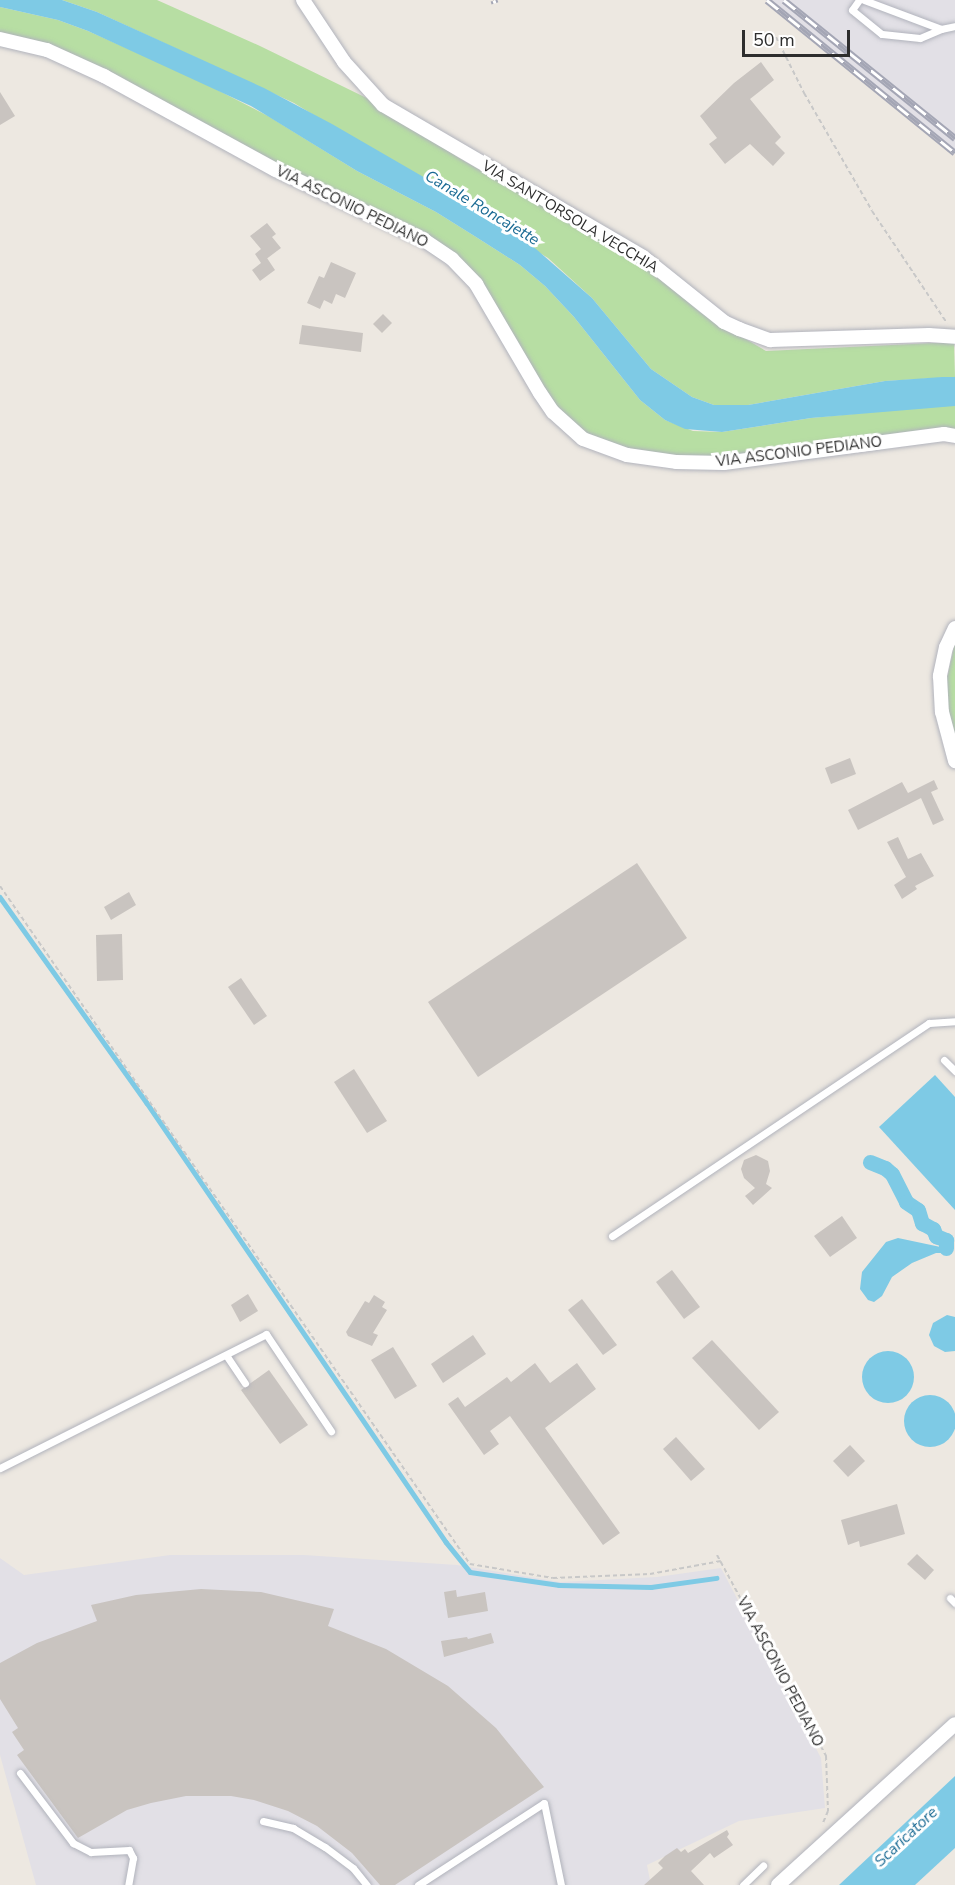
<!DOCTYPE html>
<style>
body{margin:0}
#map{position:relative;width:955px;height:1885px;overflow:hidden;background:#ede8e1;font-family:"Nunito Sans",sans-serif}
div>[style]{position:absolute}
.industrial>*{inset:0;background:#e2e0e6}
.green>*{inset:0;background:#b7dea3}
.water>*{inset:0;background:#7ecae5}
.round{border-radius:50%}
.stream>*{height:4.5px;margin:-2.25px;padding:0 2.25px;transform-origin:2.25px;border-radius:2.25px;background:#7ecae5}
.canal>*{height:15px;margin:-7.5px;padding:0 7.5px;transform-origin:7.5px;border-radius:7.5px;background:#7ecae5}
.building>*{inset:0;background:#c9c4c0}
.path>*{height:2px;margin-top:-1px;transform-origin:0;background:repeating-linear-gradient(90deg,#c8c8c8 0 4.5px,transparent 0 7.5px)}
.roads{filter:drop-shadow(0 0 2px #b1b3bc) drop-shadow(0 0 2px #b1b3bc)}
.service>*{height:7px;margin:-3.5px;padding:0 3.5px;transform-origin:3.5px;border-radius:3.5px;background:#fff}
.minor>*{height:14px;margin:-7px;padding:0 7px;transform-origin:7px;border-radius:7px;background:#fff}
.rail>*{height:7px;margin-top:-3.5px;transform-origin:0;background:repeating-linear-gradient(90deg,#fff 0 14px,#a4a6b5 0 28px);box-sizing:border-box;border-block:2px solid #a4a6b5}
span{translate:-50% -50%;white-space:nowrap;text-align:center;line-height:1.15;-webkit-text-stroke:6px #fff;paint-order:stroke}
.street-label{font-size:15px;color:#2d2d2d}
.water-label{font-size:16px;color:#1a6a93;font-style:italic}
.scale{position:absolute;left:742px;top:30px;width:108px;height:27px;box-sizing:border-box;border:3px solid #2d2d2d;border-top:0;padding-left:8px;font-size:18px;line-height:21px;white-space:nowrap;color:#2d2d2d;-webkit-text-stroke:4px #fff;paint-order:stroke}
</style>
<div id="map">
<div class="industrial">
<div style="clip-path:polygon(765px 0,955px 0,955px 152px)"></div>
<div style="clip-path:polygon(170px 1555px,304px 1555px,457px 1565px,560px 1582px,657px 1577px,721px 1568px,821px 1758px,825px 1808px,739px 1821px,647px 1865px,651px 1885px,36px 1885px,0 1755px,0 1558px,24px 1575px)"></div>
</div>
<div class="green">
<div style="clip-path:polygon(62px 0,157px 0,260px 46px,383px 106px,459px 158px,639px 261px,701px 313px,766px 351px,954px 342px,955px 377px,885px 381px,748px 405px,714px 405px,692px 397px,651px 369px,592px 298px,548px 258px,294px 103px,97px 12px)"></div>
<div style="clip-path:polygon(0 7px,58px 20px,88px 31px,196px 79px,268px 116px,357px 171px,436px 212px,476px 237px,520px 265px,545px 286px,574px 317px,640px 400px,665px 420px,693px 431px,722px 432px,811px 418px,947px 405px,955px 406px,955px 431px,726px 461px,627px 453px,585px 437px,556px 411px,458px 256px,280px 167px,193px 119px,0 36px)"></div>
<div style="clip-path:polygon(955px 642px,955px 754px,946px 715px,947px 679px)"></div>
</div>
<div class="water">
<div style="clip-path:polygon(0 0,62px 0,97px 12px,264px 88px,332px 124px,446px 190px,536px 249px,592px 298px,651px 369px,692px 397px,714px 405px,748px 405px,885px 381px,942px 377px,955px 377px,955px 406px,811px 418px,722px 432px,685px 429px,665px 420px,640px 400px,574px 317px,545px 286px,520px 265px,476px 237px,436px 212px,357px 171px,251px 106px,88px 31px,58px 20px,0 7px)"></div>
<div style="clip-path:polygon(935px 1075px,955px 1097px,955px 1210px,879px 1127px)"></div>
<div style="clip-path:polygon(898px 1238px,950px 1249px,950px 1253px,936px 1253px,912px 1263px,892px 1277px,882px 1296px,874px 1302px,868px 1300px,860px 1289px,862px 1272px,886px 1242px)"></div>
<div style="clip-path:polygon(947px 1315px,955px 1317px,955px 1351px,945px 1352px,934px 1346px,929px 1335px,933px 1323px)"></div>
<div class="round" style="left:862px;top:1351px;width:52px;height:52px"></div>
<div class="round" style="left:904px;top:1395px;width:52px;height:52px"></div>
<div style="clip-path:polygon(955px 1776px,955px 1848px,915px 1885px,839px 1885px)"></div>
</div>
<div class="stream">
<div style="left:0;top:897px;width:253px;rotate:54.5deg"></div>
<div style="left:147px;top:1103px;width:531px;rotate:55.74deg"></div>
<div style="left:446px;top:1542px;width:38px;rotate:51deg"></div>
<div style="left:470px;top:1572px;width:90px;rotate:8.3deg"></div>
<div style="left:559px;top:1585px;width:92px;rotate:1.2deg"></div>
<div style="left:651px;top:1587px;width:66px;rotate:-7.9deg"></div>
</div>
<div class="canal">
<div style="left:870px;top:1162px;width:16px;rotate:22deg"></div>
<div style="left:885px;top:1168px;width:9px;rotate:41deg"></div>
<div style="left:892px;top:1174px;width:31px;rotate:63deg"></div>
<div style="left:906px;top:1202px;width:14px;rotate:34deg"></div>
<div style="left:918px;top:1210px;width:14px;rotate:73deg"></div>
<div style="left:922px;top:1223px;width:13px;rotate:29deg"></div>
<div style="left:933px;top:1229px;width:8px;rotate:67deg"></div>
<div style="left:936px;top:1236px;width:11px;rotate:22deg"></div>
<div style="left:946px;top:1240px;width:8px;rotate:90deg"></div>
</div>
<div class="building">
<div style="clip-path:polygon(761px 62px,774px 80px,750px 99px,781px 137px,775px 143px,785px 153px,773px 166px,750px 144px,725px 164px,709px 144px,717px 138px,700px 116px,734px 83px)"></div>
<div style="clip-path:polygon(0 92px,15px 116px,0 125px)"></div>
<div style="clip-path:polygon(267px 223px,276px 234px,272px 237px,281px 248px,265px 260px,267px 258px,275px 270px,260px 281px,252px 270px,261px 263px,255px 254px,261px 249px,250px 236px)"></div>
<div style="clip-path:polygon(331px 262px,356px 273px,345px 298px,336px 294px,332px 304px,324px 300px,320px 309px,307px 303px,319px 276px,324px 278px)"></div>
<div style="clip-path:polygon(383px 314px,392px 323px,382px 333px,373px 324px)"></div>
<div style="clip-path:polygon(302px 325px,363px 333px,361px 352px,299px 344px)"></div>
<div style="clip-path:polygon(850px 758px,856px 774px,831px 784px,825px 768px)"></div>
<div style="clip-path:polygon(934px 780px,938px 789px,931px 792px,944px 820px,933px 825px,921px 798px,858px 830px,848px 810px,902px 782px,908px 793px)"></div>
<div style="clip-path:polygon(898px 837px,908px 859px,921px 853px,934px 876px,915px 886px,917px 889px,902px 899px,894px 885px,906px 877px,887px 842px)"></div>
<div style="clip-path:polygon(637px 863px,687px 938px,478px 1077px,428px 1002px)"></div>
<div style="clip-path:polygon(129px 892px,136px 905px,111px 920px,104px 907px)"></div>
<div style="clip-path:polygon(122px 934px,123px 980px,97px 981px,96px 935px)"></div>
<div style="clip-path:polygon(241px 978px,267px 1016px,254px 1025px,228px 987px)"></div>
<div style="clip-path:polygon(354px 1069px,387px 1121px,367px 1133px,334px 1082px)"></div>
<div style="clip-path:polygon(756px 1155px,768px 1161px,770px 1171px,766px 1184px,772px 1188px,753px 1205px,745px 1196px,755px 1188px,744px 1178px,741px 1169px,744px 1160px)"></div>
<div style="clip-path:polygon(842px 1216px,857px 1238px,830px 1257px,814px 1236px)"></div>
<div style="clip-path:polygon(672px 1270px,700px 1307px,684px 1319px,656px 1282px)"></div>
<div style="clip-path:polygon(248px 1294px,258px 1311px,240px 1322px,231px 1305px)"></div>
<div style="clip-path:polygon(374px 1295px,385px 1302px,382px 1307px,387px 1310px,373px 1333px,378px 1335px,372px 1346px,348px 1336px,346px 1332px,365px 1301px,369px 1303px)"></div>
<div style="clip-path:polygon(582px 1299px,617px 1345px,603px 1355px,568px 1310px)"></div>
<div style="clip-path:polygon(473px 1335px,486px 1354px,443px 1383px,431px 1364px)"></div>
<div style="clip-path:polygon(712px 1340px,779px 1412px,759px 1430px,692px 1358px)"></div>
<div style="clip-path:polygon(393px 1347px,417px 1386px,395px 1399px,371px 1360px)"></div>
<div style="clip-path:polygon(535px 1363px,550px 1383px,577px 1363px,596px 1389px,545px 1428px,620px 1533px,603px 1545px,510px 1416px,490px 1431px,499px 1444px,484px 1455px,448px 1404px,458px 1397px,465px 1407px,507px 1377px,511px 1382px)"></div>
<div style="clip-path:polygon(269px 1370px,308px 1425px,280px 1444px,241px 1390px)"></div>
<div style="clip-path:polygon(676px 1437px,705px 1469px,691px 1481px,663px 1449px)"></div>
<div style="clip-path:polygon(850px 1445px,865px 1461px,848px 1477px,833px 1461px)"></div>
<div style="clip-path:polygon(897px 1504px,905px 1534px,860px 1547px,859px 1541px,848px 1545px,841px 1520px)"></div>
<div style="clip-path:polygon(917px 1554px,934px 1570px,925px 1580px,907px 1564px)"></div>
<div style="clip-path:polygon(201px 1589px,261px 1592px,334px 1609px,328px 1626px,386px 1649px,448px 1686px,496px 1728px,544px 1787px,395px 1885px,380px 1885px,352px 1853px,317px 1826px,288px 1811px,254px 1800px,231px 1796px,186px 1796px,151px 1803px,127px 1810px,78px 1838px,17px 1755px,24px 1750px,12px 1732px,18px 1728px,0 1699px,0 1663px,37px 1643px,97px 1621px,91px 1605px,136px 1595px)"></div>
<div style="clip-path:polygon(456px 1590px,457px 1597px,485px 1592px,488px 1611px,448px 1618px,444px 1592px)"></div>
<div style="clip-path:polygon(491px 1633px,494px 1643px,444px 1657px,441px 1641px,467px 1637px,468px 1639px)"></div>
<div style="clip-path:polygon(727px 1830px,729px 1834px,727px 1837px,733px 1845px,714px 1858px,710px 1853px,691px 1871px,704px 1885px,644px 1885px,663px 1868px,658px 1863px,665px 1856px,677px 1848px,681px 1852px,685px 1849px,688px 1853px)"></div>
</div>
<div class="path">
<div style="left:776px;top:37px;width:63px;rotate:63.4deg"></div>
<div style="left:804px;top:93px;width:136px;rotate:60deg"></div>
<div style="left:872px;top:211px;width:135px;rotate:56.2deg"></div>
<div style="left:0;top:886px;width:825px;rotate:55.27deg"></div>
<div style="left:470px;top:1564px;width:84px;rotate:9.6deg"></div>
<div style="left:553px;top:1578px;width:97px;rotate:-2.4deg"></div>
<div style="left:650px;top:1574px;width:72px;rotate:-10.4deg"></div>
<div style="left:717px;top:1555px;width:229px;rotate:61.5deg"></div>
<div style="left:826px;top:1756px;width:55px;rotate:87.9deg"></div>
<div style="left:828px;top:1811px;width:15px;rotate:113deg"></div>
</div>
<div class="roads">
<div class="service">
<div style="left:859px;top:0;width:12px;rotate:125deg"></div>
<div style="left:852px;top:10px;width:38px;rotate:39deg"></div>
<div style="left:882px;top:34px;width:38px;rotate:6deg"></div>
<div style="left:920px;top:38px;width:23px;rotate:-23deg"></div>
<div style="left:941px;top:29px;width:14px;rotate:-12deg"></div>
<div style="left:864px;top:0;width:82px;rotate:20.6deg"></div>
<div style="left:944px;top:1060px;width:16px;rotate:45deg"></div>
<div style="left:612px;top:1236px;width:382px;rotate:-33.9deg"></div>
<div style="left:929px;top:1023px;width:26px;rotate:-4deg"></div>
<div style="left:226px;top:1355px;width:34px;rotate:56deg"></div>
<div style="left:0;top:1468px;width:298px;rotate:-26.7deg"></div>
<div style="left:266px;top:1334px;width:117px;rotate:56.2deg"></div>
<div style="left:950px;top:1598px;width:7px;rotate:45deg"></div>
<div style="left:20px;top:1773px;width:88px;rotate:52.9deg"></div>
<div style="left:73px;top:1843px;width:20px;rotate:27deg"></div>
<div style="left:91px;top:1852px;width:38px;rotate:-3deg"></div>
<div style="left:129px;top:1850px;width:9px;rotate:63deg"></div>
<div style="left:133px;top:1858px;width:27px;rotate:100deg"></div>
<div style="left:263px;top:1821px;width:31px;rotate:13deg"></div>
<div style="left:293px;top:1828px;width:37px;rotate:31deg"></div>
<div style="left:325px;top:1847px;width:35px;rotate:37deg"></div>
<div style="left:353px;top:1868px;width:22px;rotate:51deg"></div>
<div style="left:418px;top:1885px;width:150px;rotate:-33.1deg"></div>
<div style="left:544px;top:1803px;width:84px;rotate:78.3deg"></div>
<div style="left:743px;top:1885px;width:28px;rotate:-44deg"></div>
</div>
<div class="minor">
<div style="left:303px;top:0;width:74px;rotate:56.5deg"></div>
<div style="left:344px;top:62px;width:58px;rotate:47.8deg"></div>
<div style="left:383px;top:105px;width:301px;rotate:30.3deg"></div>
<div style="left:643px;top:257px;width:104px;rotate:38.7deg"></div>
<div style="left:724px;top:322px;width:17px;rotate:25deg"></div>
<div style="left:739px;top:329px;width:33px;rotate:20deg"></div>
<div style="left:770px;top:340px;width:159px;rotate:-1.8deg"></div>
<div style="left:929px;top:335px;width:26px;rotate:4deg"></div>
<div style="left:0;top:39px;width:48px;rotate:13.2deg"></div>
<div style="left:47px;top:50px;width:63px;rotate:24.5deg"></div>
<div style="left:104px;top:76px;width:196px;rotate:28.7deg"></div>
<div style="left:276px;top:170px;width:164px;rotate:25.3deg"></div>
<div style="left:424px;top:240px;width:34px;rotate:34deg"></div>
<div style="left:452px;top:259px;width:35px;rotate:46deg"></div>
<div style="left:476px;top:284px;width:126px;rotate:59.6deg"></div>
<div style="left:540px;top:393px;width:23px;rotate:56deg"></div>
<div style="left:553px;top:412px;width:40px;rotate:42deg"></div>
<div style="left:583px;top:439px;width:47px;rotate:20deg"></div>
<div style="left:627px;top:455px;width:49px;rotate:8.1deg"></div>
<div style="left:676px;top:462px;width:48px;rotate:1.2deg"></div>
<div style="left:724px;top:463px;width:222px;rotate:-7.5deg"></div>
<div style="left:944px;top:434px;width:11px;rotate:10deg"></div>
<div style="left:955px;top:628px;width:21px;rotate:115deg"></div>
<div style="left:946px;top:647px;width:30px;rotate:102deg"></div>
<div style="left:940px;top:676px;width:36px;rotate:87deg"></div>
<div style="left:942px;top:712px;width:51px;rotate:75.1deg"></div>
<div style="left:778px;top:1885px;width:239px;rotate:-42.3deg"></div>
</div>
</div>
<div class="rail">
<div style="left:494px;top:0;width:3px;rotate:72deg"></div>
<div style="left:767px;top:0;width:242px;rotate:39.1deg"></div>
<div style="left:784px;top:0;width:220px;rotate:38.9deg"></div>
</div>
<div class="street-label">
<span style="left:352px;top:207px;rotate:26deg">VIA ASCONIO PEDIANO</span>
<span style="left:570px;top:217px;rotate:31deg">VIA SANT'ORSOLA VECCHIA</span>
<span style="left:799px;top:452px;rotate:-7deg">VIA ASCONIO PEDIANO</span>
<span style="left:780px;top:1672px;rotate:62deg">VIA ASCONIO PEDIANO</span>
</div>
<div class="water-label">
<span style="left:482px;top:208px;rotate:31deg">Canale Roncajette</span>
<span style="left:906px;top:1837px;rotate:-43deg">Scaricatore</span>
</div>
<div class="scale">50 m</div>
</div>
